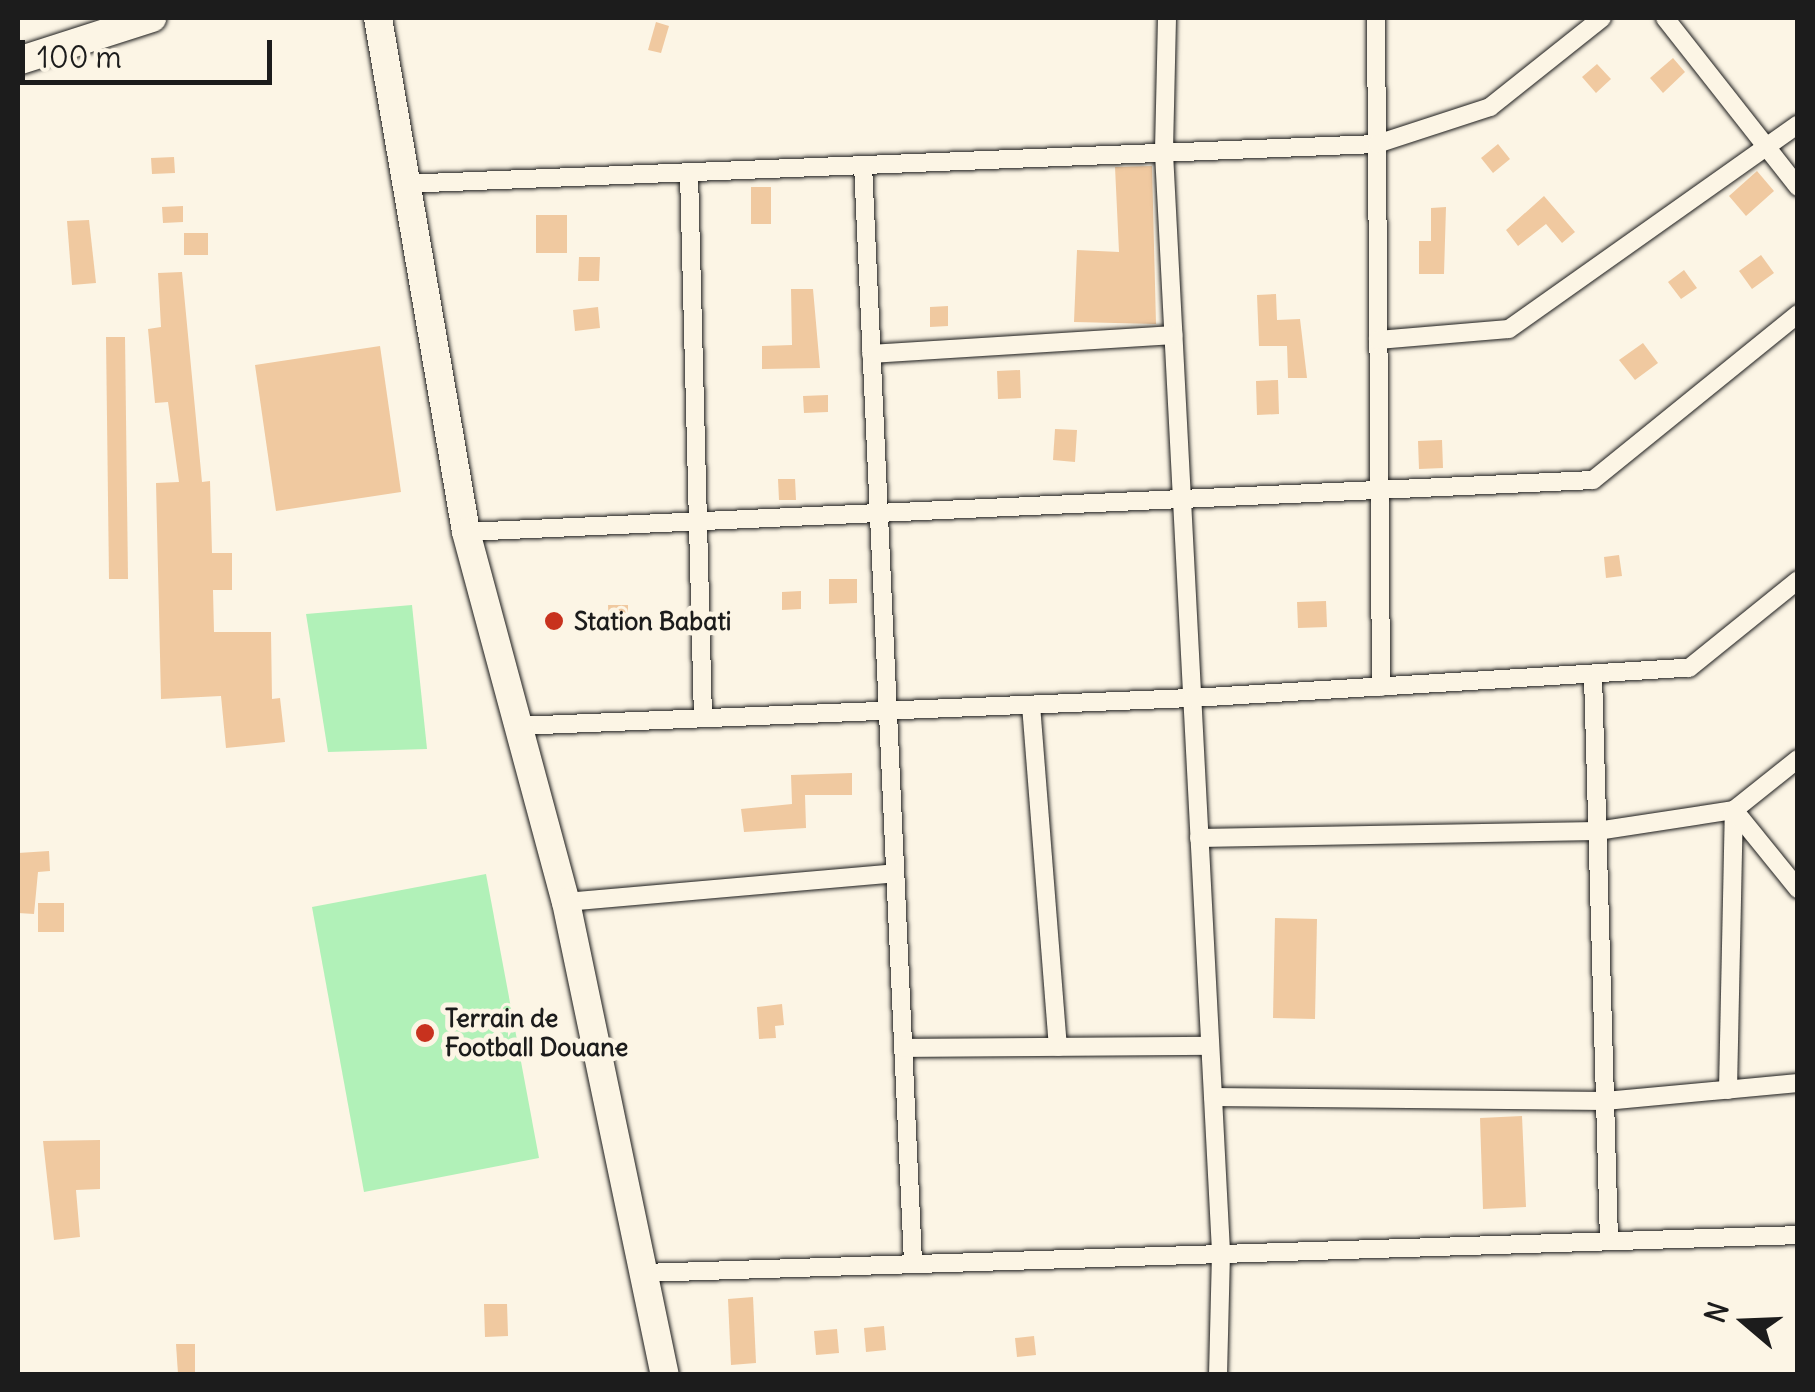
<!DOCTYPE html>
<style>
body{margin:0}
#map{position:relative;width:1815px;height:1392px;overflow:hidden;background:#fcf5e5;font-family:Delius,sans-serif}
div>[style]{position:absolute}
.green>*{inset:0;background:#b1f1b8}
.building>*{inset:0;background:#f0c9a0}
.roads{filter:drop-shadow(0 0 2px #1c1c1c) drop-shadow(0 0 2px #1c1c1c)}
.minor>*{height:18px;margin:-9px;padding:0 9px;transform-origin:9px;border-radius:9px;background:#fcf5e5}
.primary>*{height:28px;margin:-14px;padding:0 14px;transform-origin:14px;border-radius:14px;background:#fcf5e5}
.trunk>*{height:28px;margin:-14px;padding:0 14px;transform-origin:14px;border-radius:14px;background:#fcf5e5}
.dots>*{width:28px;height:28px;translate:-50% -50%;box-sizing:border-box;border:5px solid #fcf5e5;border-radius:50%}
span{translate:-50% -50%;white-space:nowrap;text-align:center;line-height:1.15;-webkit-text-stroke:10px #fcf5e5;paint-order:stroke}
.poi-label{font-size:25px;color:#1c1c1c;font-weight:700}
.left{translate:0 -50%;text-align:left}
.frame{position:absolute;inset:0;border:20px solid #1c1c1c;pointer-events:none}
.north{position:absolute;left:1695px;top:1272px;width:100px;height:100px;-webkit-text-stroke:8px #fcf5e5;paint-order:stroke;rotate:289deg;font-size:28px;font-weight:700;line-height:40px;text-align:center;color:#1c1c1c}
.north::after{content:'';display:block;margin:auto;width:35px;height:45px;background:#1c1c1c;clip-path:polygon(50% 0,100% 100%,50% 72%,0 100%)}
.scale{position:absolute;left:20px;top:40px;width:252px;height:45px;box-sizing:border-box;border:5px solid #1c1c1c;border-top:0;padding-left:12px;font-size:30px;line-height:35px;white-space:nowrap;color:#1c1c1c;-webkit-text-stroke:8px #fcf5e5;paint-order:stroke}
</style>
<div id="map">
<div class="green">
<div style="clip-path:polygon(412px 605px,427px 749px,328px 752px,306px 614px)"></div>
<div style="clip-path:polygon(486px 874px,539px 1158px,364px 1192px,312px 907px)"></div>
</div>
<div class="building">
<div style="clip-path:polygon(656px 22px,669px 26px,661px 53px,648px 50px)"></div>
<div style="clip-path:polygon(1673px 58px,1685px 72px,1663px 93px,1650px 78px)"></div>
<div style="clip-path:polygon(1597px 64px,1611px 79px,1596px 93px,1582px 77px)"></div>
<div style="clip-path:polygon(1498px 144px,1510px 159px,1493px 173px,1481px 158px)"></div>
<div style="clip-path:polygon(174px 157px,175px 173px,152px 174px,151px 158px)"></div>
<div style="clip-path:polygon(1152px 166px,1156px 324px,1074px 322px,1077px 250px,1119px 252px,1115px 167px)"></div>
<div style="clip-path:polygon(1757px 171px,1774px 191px,1746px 216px,1729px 196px)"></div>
<div style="clip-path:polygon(751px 187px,771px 187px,771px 224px,751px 224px)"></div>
<div style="clip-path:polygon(1544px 196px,1575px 232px,1562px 243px,1546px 224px,1518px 246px,1506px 230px)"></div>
<div style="clip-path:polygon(183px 206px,183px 222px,163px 223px,162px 207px)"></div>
<div style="clip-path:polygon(1446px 207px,1444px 274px,1419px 274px,1419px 241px,1431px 241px,1431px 208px)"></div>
<div style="clip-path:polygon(536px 215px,567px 215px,567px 253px,536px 253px)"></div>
<div style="clip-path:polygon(89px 220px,96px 283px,72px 285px,67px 221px)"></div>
<div style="clip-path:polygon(184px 233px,208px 233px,208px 255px,184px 255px)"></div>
<div style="clip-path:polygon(1761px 255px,1774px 273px,1752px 289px,1739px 271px)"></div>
<div style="clip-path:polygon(579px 257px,600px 257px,599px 281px,578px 281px)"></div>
<div style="clip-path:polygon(1684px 270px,1697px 288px,1681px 299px,1668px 282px)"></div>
<div style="clip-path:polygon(182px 272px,202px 482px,210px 481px,212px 553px,232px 553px,232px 590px,213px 590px,214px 632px,271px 632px,272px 699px,280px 698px,285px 742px,226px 748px,221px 696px,161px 699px,156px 483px,179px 482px,168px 402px,155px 403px,148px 329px,161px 327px,158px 273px)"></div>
<div style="clip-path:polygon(791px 289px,813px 289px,820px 368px,762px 369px,762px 346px,792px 345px)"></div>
<div style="clip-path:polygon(1276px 294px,1277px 320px,1300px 319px,1307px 378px,1288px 378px,1287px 346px,1259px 346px,1257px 295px)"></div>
<div style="clip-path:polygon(948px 306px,948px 326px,930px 327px,930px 307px)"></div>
<div style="clip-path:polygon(598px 307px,600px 328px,575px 331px,573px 310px)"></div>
<div style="clip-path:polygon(106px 337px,125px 337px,128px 579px,109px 579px)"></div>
<div style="clip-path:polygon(1643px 343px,1658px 363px,1635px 380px,1619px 360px)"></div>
<div style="clip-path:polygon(380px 346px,401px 492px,276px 511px,255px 365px)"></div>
<div style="clip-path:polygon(1020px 370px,1021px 398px,998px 399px,997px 371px)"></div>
<div style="clip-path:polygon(1278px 380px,1279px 414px,1257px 415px,1256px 381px)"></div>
<div style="clip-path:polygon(828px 395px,828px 412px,804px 413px,803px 396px)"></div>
<div style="clip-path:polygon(1055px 429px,1077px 430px,1075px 462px,1053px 460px)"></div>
<div style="clip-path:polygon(1442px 440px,1443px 468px,1419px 469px,1418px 441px)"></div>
<div style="clip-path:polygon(778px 479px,795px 479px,796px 500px,779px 500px)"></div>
<div style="clip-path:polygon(1619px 555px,1622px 576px,1606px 578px,1604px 557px)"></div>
<div style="clip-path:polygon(829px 579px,857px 579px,857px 603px,829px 604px)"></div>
<div style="clip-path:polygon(801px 591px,801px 609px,782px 610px,782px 592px)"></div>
<div style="clip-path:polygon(1326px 601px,1327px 627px,1298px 628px,1297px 602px)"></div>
<div style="clip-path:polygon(608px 605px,628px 605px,628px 625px,609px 625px)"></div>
<div style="clip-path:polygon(852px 773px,852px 795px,805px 795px,806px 828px,744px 832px,741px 809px,792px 804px,791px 775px)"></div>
<div style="clip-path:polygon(49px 851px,50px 871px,38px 872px,34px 914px,18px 913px,18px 853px)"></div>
<div style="clip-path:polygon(38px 903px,64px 903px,64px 932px,38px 932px)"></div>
<div style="clip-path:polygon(1275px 918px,1317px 919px,1315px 1019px,1273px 1018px)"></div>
<div style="clip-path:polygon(782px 1004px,784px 1025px,775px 1026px,776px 1038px,759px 1039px,757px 1007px)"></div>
<div style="clip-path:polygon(1522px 1116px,1526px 1207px,1483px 1209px,1480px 1118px)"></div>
<div style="clip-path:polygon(100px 1140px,100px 1189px,76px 1190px,80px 1237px,54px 1240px,43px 1141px)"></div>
<div style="clip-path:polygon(753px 1297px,756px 1363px,731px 1365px,728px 1299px)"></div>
<div style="clip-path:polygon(484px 1304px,507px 1304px,508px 1336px,485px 1337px)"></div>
<div style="clip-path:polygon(884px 1326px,886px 1350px,866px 1352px,864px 1328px)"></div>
<div style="clip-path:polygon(837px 1329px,839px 1353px,816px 1355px,814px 1331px)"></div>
<div style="clip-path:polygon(1034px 1336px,1036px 1355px,1017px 1357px,1015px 1338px)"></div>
<div style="clip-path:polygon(176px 1344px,195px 1344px,195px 1374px,178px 1374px)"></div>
</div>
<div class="roads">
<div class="minor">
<div style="left:1167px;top:18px;width:135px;rotate:91.3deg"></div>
<div style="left:1164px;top:153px;width:1101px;rotate:87.03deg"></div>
<div style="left:1221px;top:1253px;width:121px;rotate:91.4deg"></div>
<div style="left:1376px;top:18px;width:669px;rotate:89.57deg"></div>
<div style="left:1665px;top:18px;width:215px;rotate:51.8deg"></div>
<div style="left:863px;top:165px;width:1098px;rotate:87.39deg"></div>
<div style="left:689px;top:173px;width:545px;rotate:88.53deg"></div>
<div style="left:402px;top:184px;width:976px;rotate:-2.35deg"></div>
<div style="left:1377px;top:144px;width:119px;rotate:-18.1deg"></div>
<div style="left:1490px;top:107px;width:143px;rotate:-38.5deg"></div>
<div style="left:1378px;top:340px;width:131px;rotate:-4.8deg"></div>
<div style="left:1509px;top:329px;width:354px;rotate:-35.3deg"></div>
<div style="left:871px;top:354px;width:303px;rotate:-3.6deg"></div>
<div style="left:466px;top:532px;width:1128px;rotate:-2.64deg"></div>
<div style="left:1593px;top:480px;width:264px;rotate:-39deg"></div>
<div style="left:1593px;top:675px;width:566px;rotate:88.38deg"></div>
<div style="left:1031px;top:705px;width:343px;rotate:85.5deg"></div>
<div style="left:517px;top:726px;width:676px;rotate:-2.38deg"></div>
<div style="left:1192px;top:698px;width:498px;rotate:-3.5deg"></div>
<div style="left:1689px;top:668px;width:140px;rotate:-38.9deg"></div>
<div style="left:1199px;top:838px;width:398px;rotate:-1deg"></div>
<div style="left:1597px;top:831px;width:139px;rotate:-8.7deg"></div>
<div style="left:1734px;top:810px;width:82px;rotate:-38.6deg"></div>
<div style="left:566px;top:902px;width:330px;rotate:-5deg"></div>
<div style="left:903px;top:1048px;width:307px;rotate:-0.4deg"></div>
<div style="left:1728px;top:1090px;width:280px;rotate:-88.8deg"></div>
<div style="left:1734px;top:810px;width:102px;rotate:51deg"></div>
<div style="left:1213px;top:1097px;width:392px;rotate:0.6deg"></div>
<div style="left:1605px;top:1101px;width:194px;rotate:-5.3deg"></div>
<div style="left:643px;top:1273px;width:1156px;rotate:-1.88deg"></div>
</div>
<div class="primary">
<div style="left:18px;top:61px;width:141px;rotate:-17.8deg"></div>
</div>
<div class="trunk">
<div style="left:378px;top:18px;width:521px;rotate:80.28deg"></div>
<div style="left:466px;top:532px;width:383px;rotate:74.9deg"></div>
<div style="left:566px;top:902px;width:482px;rotate:78.2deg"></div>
</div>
</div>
<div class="dots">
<div style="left:554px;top:621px;background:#c8321e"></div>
<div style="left:425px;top:1033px;background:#c8321e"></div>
</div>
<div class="poi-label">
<span class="left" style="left:574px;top:621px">Station Babati</span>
<span class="left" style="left:445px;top:1033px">Terrain de<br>Football Douane</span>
</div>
<div class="frame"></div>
<div class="north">N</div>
<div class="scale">100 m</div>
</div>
